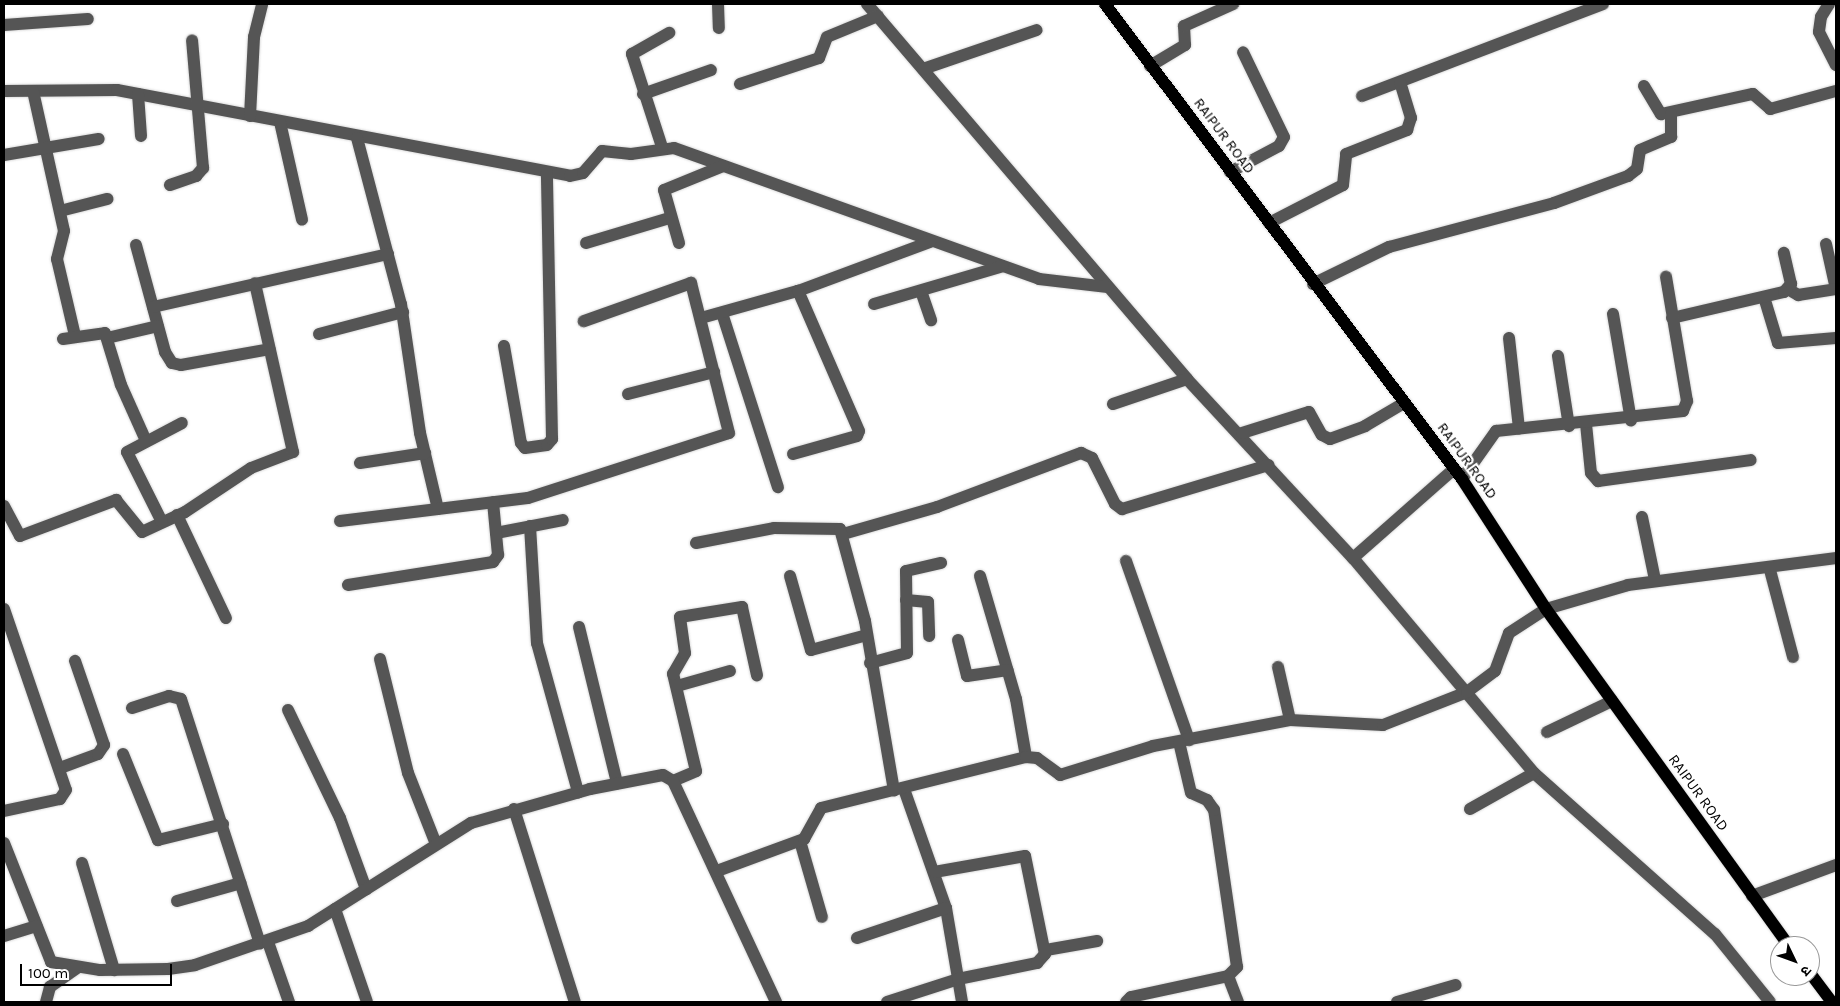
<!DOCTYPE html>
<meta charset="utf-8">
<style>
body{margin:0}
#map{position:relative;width:1840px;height:1006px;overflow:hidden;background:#fff;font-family:Karla,"Noto Sans Devanagari",sans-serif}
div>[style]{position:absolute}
.roads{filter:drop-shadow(0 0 1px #dbdbdb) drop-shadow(0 0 1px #dbdbdb)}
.minor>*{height:12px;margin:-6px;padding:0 6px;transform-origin:6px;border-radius:6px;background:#555}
.major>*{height:12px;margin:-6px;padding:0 6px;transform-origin:6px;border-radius:6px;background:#000}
span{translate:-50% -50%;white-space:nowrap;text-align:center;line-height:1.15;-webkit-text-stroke:4.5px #fff;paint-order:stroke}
.street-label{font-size:15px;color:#000}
.frame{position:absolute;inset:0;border:5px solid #000;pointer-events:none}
.north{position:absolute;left:1770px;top:936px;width:50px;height:50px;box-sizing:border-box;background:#fff;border:1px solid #999;border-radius:50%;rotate:132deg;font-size:14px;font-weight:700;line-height:20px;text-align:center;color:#000}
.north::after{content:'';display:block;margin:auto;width:18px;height:22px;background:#000;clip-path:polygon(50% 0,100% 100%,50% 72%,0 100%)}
.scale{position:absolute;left:20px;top:964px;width:152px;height:22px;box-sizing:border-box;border:2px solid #000;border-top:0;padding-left:6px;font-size:15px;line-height:18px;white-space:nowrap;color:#000;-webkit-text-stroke:4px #fff;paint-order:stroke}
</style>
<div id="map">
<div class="roads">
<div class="minor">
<div style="left:718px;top:4px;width:24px;rotate:88deg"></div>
<div style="left:867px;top:4px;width:493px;rotate:49.5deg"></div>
<div style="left:1187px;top:379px;width:244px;rotate:47.2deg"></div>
<div style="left:1353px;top:558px;width:281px;rotate:49.9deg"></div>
<div style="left:1534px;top:773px;width:242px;rotate:41.7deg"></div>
<div style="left:1715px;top:934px;width:87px;rotate:51deg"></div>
<div style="left:1829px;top:4px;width:15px;rotate:122deg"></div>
<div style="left:1821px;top:17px;width:15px;rotate:98deg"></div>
<div style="left:1819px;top:32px;width:37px;rotate:63deg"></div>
<div style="left:4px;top:25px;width:84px;rotate:-4.1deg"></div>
<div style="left:1150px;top:66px;width:41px;rotate:-31deg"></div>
<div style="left:1185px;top:45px;width:19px;rotate:-93deg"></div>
<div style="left:1184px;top:26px;width:54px;rotate:-24.2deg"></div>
<div style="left:923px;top:69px;width:120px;rotate:-18.9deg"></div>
<div style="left:740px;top:84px;width:83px;rotate:-18.2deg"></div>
<div style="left:819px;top:58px;width:22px;rotate:-69deg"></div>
<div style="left:827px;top:37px;width:55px;rotate:-22.4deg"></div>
<div style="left:1644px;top:86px;width:33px;rotate:59deg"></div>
<div style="left:1661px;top:114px;width:94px;rotate:-12.3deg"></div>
<div style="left:1753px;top:94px;width:23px;rotate:41deg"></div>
<div style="left:1770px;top:109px;width:68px;rotate:-15.3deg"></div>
<div style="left:4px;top:91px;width:113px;rotate:-0.5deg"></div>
<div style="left:117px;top:90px;width:461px;rotate:10.7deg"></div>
<div style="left:570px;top:176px;width:13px;rotate:-13deg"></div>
<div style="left:583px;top:173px;width:29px;rotate:-49deg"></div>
<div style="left:602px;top:151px;width:29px;rotate:6deg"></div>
<div style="left:631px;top:154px;width:43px;rotate:-7.9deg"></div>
<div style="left:674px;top:148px;width:388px;rotate:19.7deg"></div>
<div style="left:1039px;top:279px;width:69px;rotate:6.6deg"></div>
<div style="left:33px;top:91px;width:143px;rotate:77.5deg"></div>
<div style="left:64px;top:231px;width:29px;rotate:104deg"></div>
<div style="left:57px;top:259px;width:79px;rotate:76.8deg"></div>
<div style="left:138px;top:94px;width:42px;rotate:85.9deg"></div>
<div style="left:643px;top:94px;width:72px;rotate:-19.4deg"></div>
<div style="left:1362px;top:96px;width:258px;rotate:-20.9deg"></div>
<div style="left:250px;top:116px;width:79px;rotate:-87.1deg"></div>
<div style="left:254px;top:37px;width:34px;rotate:-76deg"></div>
<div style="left:280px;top:122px;width:100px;rotate:77.3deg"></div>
<div style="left:357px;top:138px;width:172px;rotate:75.2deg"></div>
<div style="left:401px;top:304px;width:130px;rotate:81.6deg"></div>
<div style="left:420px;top:433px;width:78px;rotate:76.7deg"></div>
<div style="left:662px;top:147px;width:98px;rotate:-107.9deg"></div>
<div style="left:632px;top:54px;width:43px;rotate:-29.6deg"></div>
<div style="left:4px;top:155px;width:96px;rotate:-9.6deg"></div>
<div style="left:1230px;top:172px;width:55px;rotate:-28deg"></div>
<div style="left:1279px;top:146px;width:10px;rotate:-61deg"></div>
<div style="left:1284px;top:137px;width:94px;rotate:-115.8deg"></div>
<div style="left:170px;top:185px;width:28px;rotate:-19deg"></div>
<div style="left:196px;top:176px;width:11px;rotate:-49deg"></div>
<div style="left:203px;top:168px;width:128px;rotate:-94.9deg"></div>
<div style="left:60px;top:211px;width:49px;rotate:-14.3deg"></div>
<div style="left:1269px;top:223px;width:83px;rotate:-27.2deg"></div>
<div style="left:1343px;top:185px;width:31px;rotate:-84deg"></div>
<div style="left:1346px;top:154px;width:66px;rotate:-21.5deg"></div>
<div style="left:1407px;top:130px;width:13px;rotate:-72deg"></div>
<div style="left:1411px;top:118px;width:37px;rotate:-107deg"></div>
<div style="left:586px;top:243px;width:88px;rotate:-16.6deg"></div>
<div style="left:679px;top:243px;width:55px;rotate:-105.8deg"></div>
<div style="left:664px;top:190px;width:64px;rotate:-22.1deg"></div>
<div style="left:1826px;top:244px;width:46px;rotate:77.5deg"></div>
<div style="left:136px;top:245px;width:111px;rotate:74.8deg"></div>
<div style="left:165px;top:352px;width:13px;rotate:58deg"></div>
<div style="left:172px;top:363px;width:9px;rotate:13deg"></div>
<div style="left:181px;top:365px;width:90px;rotate:-10.2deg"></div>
<div style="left:1313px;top:284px;width:85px;rotate:-26deg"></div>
<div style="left:1389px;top:247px;width:171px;rotate:-14.9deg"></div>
<div style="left:1554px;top:203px;width:79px;rotate:-20deg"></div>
<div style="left:1628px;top:176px;width:11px;rotate:-38deg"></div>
<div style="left:1637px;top:169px;width:19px;rotate:-81deg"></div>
<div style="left:1640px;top:150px;width:34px;rotate:-23deg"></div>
<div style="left:1671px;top:137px;width:23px;rotate:-90deg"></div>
<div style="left:1788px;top:289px;width:12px;rotate:31deg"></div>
<div style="left:1798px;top:295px;width:38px;rotate:-9deg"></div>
<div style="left:921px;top:291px;width:31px;rotate:71deg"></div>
<div style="left:1764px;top:297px;width:48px;rotate:73.1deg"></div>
<div style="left:1778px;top:343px;width:58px;rotate:-4.9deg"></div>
<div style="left:874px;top:304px;width:134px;rotate:-16.4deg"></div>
<div style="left:153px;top:307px;width:241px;rotate:-12.7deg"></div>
<div style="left:722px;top:313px;width:183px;rotate:72.2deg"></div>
<div style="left:1613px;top:314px;width:108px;rotate:80.4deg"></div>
<div style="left:701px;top:318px;width:101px;rotate:-15.6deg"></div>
<div style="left:798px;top:291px;width:141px;rotate:-20.4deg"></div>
<div style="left:1672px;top:318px;width:115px;rotate:-13.1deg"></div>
<div style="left:1784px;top:292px;width:11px;rotate:-49deg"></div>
<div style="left:1791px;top:284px;width:32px;rotate:-103deg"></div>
<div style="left:319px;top:334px;width:87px;rotate:-14.7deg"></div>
<div style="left:107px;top:338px;width:52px;rotate:-13.2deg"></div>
<div style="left:1509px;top:338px;width:91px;rotate:83.7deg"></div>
<div style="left:63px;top:339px;width:42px;rotate:-8.1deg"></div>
<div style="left:105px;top:333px;width:54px;rotate:72.9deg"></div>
<div style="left:121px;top:385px;width:61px;rotate:65.9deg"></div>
<div style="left:504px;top:346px;width:98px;rotate:80.1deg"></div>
<div style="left:521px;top:443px;width:6px;rotate:51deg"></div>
<div style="left:525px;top:448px;width:22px;rotate:-8deg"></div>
<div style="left:547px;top:445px;width:8px;rotate:-50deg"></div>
<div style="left:552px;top:439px;width:267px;rotate:-91.1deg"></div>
<div style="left:1558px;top:356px;width:71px;rotate:81.1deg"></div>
<div style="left:628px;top:394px;width:89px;rotate:-14.3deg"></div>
<div style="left:1113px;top:404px;width:78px;rotate:-18.7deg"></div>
<div style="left:1586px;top:424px;width:49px;rotate:84.2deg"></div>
<div style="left:1591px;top:473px;width:11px;rotate:49deg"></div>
<div style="left:1598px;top:481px;width:154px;rotate:-7.8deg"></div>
<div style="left:1242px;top:433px;width:70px;rotate:-17.4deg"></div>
<div style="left:1309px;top:412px;width:26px;rotate:61deg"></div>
<div style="left:1322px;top:435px;width:9px;rotate:27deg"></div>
<div style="left:1330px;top:439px;width:37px;rotate:-20deg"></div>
<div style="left:1365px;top:426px;width:45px;rotate:-30.5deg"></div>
<div style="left:793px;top:454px;width:66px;rotate:-15.7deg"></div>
<div style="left:857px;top:436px;width:5px;rotate:-68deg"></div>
<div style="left:859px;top:431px;width:153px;rotate:-113.5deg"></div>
<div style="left:360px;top:463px;width:66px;rotate:-8.7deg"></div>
<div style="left:1462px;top:479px;width:59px;rotate:-54.7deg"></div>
<div style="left:1496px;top:431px;width:188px;rotate:-6.1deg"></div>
<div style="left:1683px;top:411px;width:11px;rotate:-68deg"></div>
<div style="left:1687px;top:401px;width:126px;rotate:-99.6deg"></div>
<div style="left:4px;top:506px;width:34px;rotate:62deg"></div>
<div style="left:20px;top:536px;width:103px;rotate:-20.6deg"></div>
<div style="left:116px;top:500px;width:41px;rotate:50.9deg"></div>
<div style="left:142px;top:532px;width:47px;rotate:-24.9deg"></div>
<div style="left:185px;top:512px;width:79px;rotate:-33.7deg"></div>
<div style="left:251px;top:468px;width:45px;rotate:-20.9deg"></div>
<div style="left:293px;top:452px;width:173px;rotate:-102.7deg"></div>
<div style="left:177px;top:515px;width:114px;rotate:64.6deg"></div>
<div style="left:1642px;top:517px;width:64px;rotate:78.3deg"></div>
<div style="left:340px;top:521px;width:189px;rotate:-7deg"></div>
<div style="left:528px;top:498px;width:211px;rotate:-17.9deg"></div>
<div style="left:729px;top:433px;width:155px;rotate:-104.2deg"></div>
<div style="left:691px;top:283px;width:114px;rotate:160.4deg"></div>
<div style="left:162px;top:522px;width:78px;rotate:-116.6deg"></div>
<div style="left:127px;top:452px;width:62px;rotate:-27.8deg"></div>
<div style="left:530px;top:526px;width:117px;rotate:86.6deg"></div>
<div style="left:537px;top:643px;width:155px;rotate:74.6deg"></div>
<div style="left:496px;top:533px;width:68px;rotate:-11deg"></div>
<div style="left:843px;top:534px;width:98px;rotate:-16deg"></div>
<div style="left:937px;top:507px;width:154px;rotate:-20.6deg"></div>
<div style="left:1081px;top:453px;width:12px;rotate:24deg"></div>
<div style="left:1092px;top:458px;width:51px;rotate:63.4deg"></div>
<div style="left:1115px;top:504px;width:9px;rotate:36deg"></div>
<div style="left:1122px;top:509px;width:153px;rotate:-16.7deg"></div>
<div style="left:696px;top:543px;width:79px;rotate:-10.9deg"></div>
<div style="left:774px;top:528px;width:66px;rotate:0.9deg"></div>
<div style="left:840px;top:529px;width:95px;rotate:74.8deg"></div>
<div style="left:865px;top:621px;width:172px;rotate:80.3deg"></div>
<div style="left:1353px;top:558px;width:135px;rotate:-41.4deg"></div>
<div style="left:1126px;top:561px;width:190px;rotate:70.6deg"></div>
<div style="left:1770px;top:570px;width:90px;rotate:75.2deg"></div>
<div style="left:790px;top:576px;width:77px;rotate:74.2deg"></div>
<div style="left:811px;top:650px;width:58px;rotate:-15deg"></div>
<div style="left:980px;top:576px;width:128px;rotate:73.7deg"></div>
<div style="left:1016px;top:699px;width:59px;rotate:80.2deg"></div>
<div style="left:348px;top:585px;width:147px;rotate:-9deg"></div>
<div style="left:493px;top:562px;width:9px;rotate:-54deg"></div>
<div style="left:498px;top:555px;width:53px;rotate:-95.4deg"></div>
<div style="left:906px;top:600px;width:22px;rotate:5deg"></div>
<div style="left:928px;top:602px;width:34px;rotate:88deg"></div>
<div style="left:4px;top:609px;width:191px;rotate:71.1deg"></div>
<div style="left:66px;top:790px;width:11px;rotate:124deg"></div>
<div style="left:60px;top:799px;width:57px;rotate:167.9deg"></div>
<div style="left:579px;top:627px;width:161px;rotate:76.3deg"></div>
<div style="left:958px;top:640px;width:37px;rotate:76deg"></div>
<div style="left:967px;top:676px;width:41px;rotate:-8.3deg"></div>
<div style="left:380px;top:659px;width:117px;rotate:76.2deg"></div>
<div style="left:408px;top:773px;width:76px;rotate:68.5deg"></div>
<div style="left:870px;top:663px;width:38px;rotate:-15deg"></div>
<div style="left:907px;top:653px;width:82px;rotate:-90.7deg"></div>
<div style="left:906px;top:571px;width:36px;rotate:-13deg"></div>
<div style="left:1278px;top:667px;width:54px;rotate:77.2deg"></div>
<div style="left:677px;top:686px;width:55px;rotate:-15.8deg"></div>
<div style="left:132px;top:708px;width:39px;rotate:-18deg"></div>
<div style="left:169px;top:696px;width:12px;rotate:14deg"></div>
<div style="left:181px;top:699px;width:257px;rotate:72.1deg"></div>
<div style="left:288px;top:710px;width:120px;rotate:64.3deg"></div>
<div style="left:340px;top:818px;width:76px;rotate:69.9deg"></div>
<div style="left:1547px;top:732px;width:72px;rotate:-25.5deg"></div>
<div style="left:123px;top:754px;width:93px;rotate:67.9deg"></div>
<div style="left:158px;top:840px;width:67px;rotate:-13.8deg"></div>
<div style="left:60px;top:768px;width:40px;rotate:-20.2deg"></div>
<div style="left:98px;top:754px;width:11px;rotate:-56deg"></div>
<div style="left:104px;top:745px;width:89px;rotate:-109deg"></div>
<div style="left:673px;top:781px;width:25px;rotate:-23deg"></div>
<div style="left:696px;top:771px;width:100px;rotate:-103.3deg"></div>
<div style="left:673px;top:674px;width:24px;rotate:-60deg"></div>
<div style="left:685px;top:653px;width:36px;rotate:-98deg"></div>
<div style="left:680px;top:617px;width:63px;rotate:-9.2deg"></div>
<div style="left:742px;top:607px;width:70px;rotate:77.6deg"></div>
<div style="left:904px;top:789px;width:126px;rotate:70.6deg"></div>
<div style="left:946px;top:908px;width:95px;rotate:80.3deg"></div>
<div style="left:514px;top:809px;width:202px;rotate:72.5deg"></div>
<div style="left:1470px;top:809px;width:73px;rotate:-29.4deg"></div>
<div style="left:800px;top:841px;width:79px;rotate:73.9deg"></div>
<div style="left:4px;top:843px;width:128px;rotate:68.4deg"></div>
<div style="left:51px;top:962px;width:50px;rotate:9.3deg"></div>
<div style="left:100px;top:970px;width:68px;rotate:-0.8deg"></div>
<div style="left:168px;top:969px;width:27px;rotate:-8deg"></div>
<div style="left:195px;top:965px;width:120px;rotate:-19deg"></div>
<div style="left:308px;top:926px;width:193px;rotate:-32.3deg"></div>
<div style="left:471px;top:823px;width:124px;rotate:-15.9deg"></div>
<div style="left:590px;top:789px;width:74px;rotate:-10.9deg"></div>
<div style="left:663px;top:775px;width:12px;rotate:31deg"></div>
<div style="left:673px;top:781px;width:244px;rotate:65deg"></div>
<div style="left:82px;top:863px;width:112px;rotate:73.3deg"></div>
<div style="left:717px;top:871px;width:93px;rotate:-20.2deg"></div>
<div style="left:804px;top:839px;width:35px;rotate:-61deg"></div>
<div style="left:821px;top:808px;width:211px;rotate:-14deg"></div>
<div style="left:1026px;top:757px;width:11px;rotate:5deg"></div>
<div style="left:1037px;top:758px;width:29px;rotate:36deg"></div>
<div style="left:1060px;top:775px;width:97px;rotate:-17.3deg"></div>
<div style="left:1153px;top:746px;width:139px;rotate:-10.7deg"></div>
<div style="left:1290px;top:720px;width:93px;rotate:3.1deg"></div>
<div style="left:1383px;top:725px;width:90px;rotate:-21.4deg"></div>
<div style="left:1467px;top:692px;width:35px;rotate:-37deg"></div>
<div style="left:1495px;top:671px;width:40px;rotate:-69.8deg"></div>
<div style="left:1509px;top:633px;width:44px;rotate:-33deg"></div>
<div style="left:1546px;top:609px;width:85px;rotate:-16.3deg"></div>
<div style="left:1628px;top:585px;width:210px;rotate:-7.4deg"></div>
<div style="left:1752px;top:896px;width:90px;rotate:-20.3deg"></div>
<div style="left:177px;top:901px;width:66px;rotate:-15.7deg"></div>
<div style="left:335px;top:909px;width:98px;rotate:71deg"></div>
<div style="left:4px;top:936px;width:34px;rotate:-17deg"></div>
<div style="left:857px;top:938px;width:94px;rotate:-18.6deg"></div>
<div style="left:268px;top:942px;width:64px;rotate:70.7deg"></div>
<div style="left:1046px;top:950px;width:52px;rotate:-10deg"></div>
<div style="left:1228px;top:976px;width:28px;rotate:69deg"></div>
<div style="left:46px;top:1002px;width:16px;rotate:-75deg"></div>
<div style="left:50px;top:987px;width:33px;rotate:-35deg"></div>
<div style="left:887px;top:1002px;width:75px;rotate:-17.9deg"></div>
<div style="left:958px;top:979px;width:81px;rotate:-11.4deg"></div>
<div style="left:1037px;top:963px;width:12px;rotate:-48deg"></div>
<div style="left:1045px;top:954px;width:100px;rotate:-101.5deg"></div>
<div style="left:1025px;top:856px;width:92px;rotate:170deg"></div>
<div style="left:1126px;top:1002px;width:7px;rotate:-45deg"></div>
<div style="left:1131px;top:997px;width:99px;rotate:-12.2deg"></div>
<div style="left:1228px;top:976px;width:13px;rotate:-45deg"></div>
<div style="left:1237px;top:967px;width:159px;rotate:-98.3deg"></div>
<div style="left:1214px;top:810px;width:12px;rotate:-125deg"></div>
<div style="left:1207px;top:800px;width:17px;rotate:-156deg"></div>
<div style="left:1191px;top:793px;width:52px;rotate:-103.2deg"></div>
<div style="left:1397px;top:1002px;width:61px;rotate:-16.1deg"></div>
</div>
<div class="major">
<div style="left:1105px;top:4px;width:594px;rotate:53.07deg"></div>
<div style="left:1462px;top:479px;width:155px;rotate:57.1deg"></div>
<div style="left:1546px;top:609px;width:415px;rotate:54.2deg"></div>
<div style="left:1810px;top:973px;width:36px;rotate:53deg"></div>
</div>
</div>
<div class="street-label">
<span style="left:1224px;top:136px;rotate:53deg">RAIPUR ROAD</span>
<span style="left:1467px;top:461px;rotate:54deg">RAIPUR ROAD</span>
<span style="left:1698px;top:793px;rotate:54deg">RAIPUR ROAD</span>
</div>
<div class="frame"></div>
<div class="north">उ</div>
<div class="scale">100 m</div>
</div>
